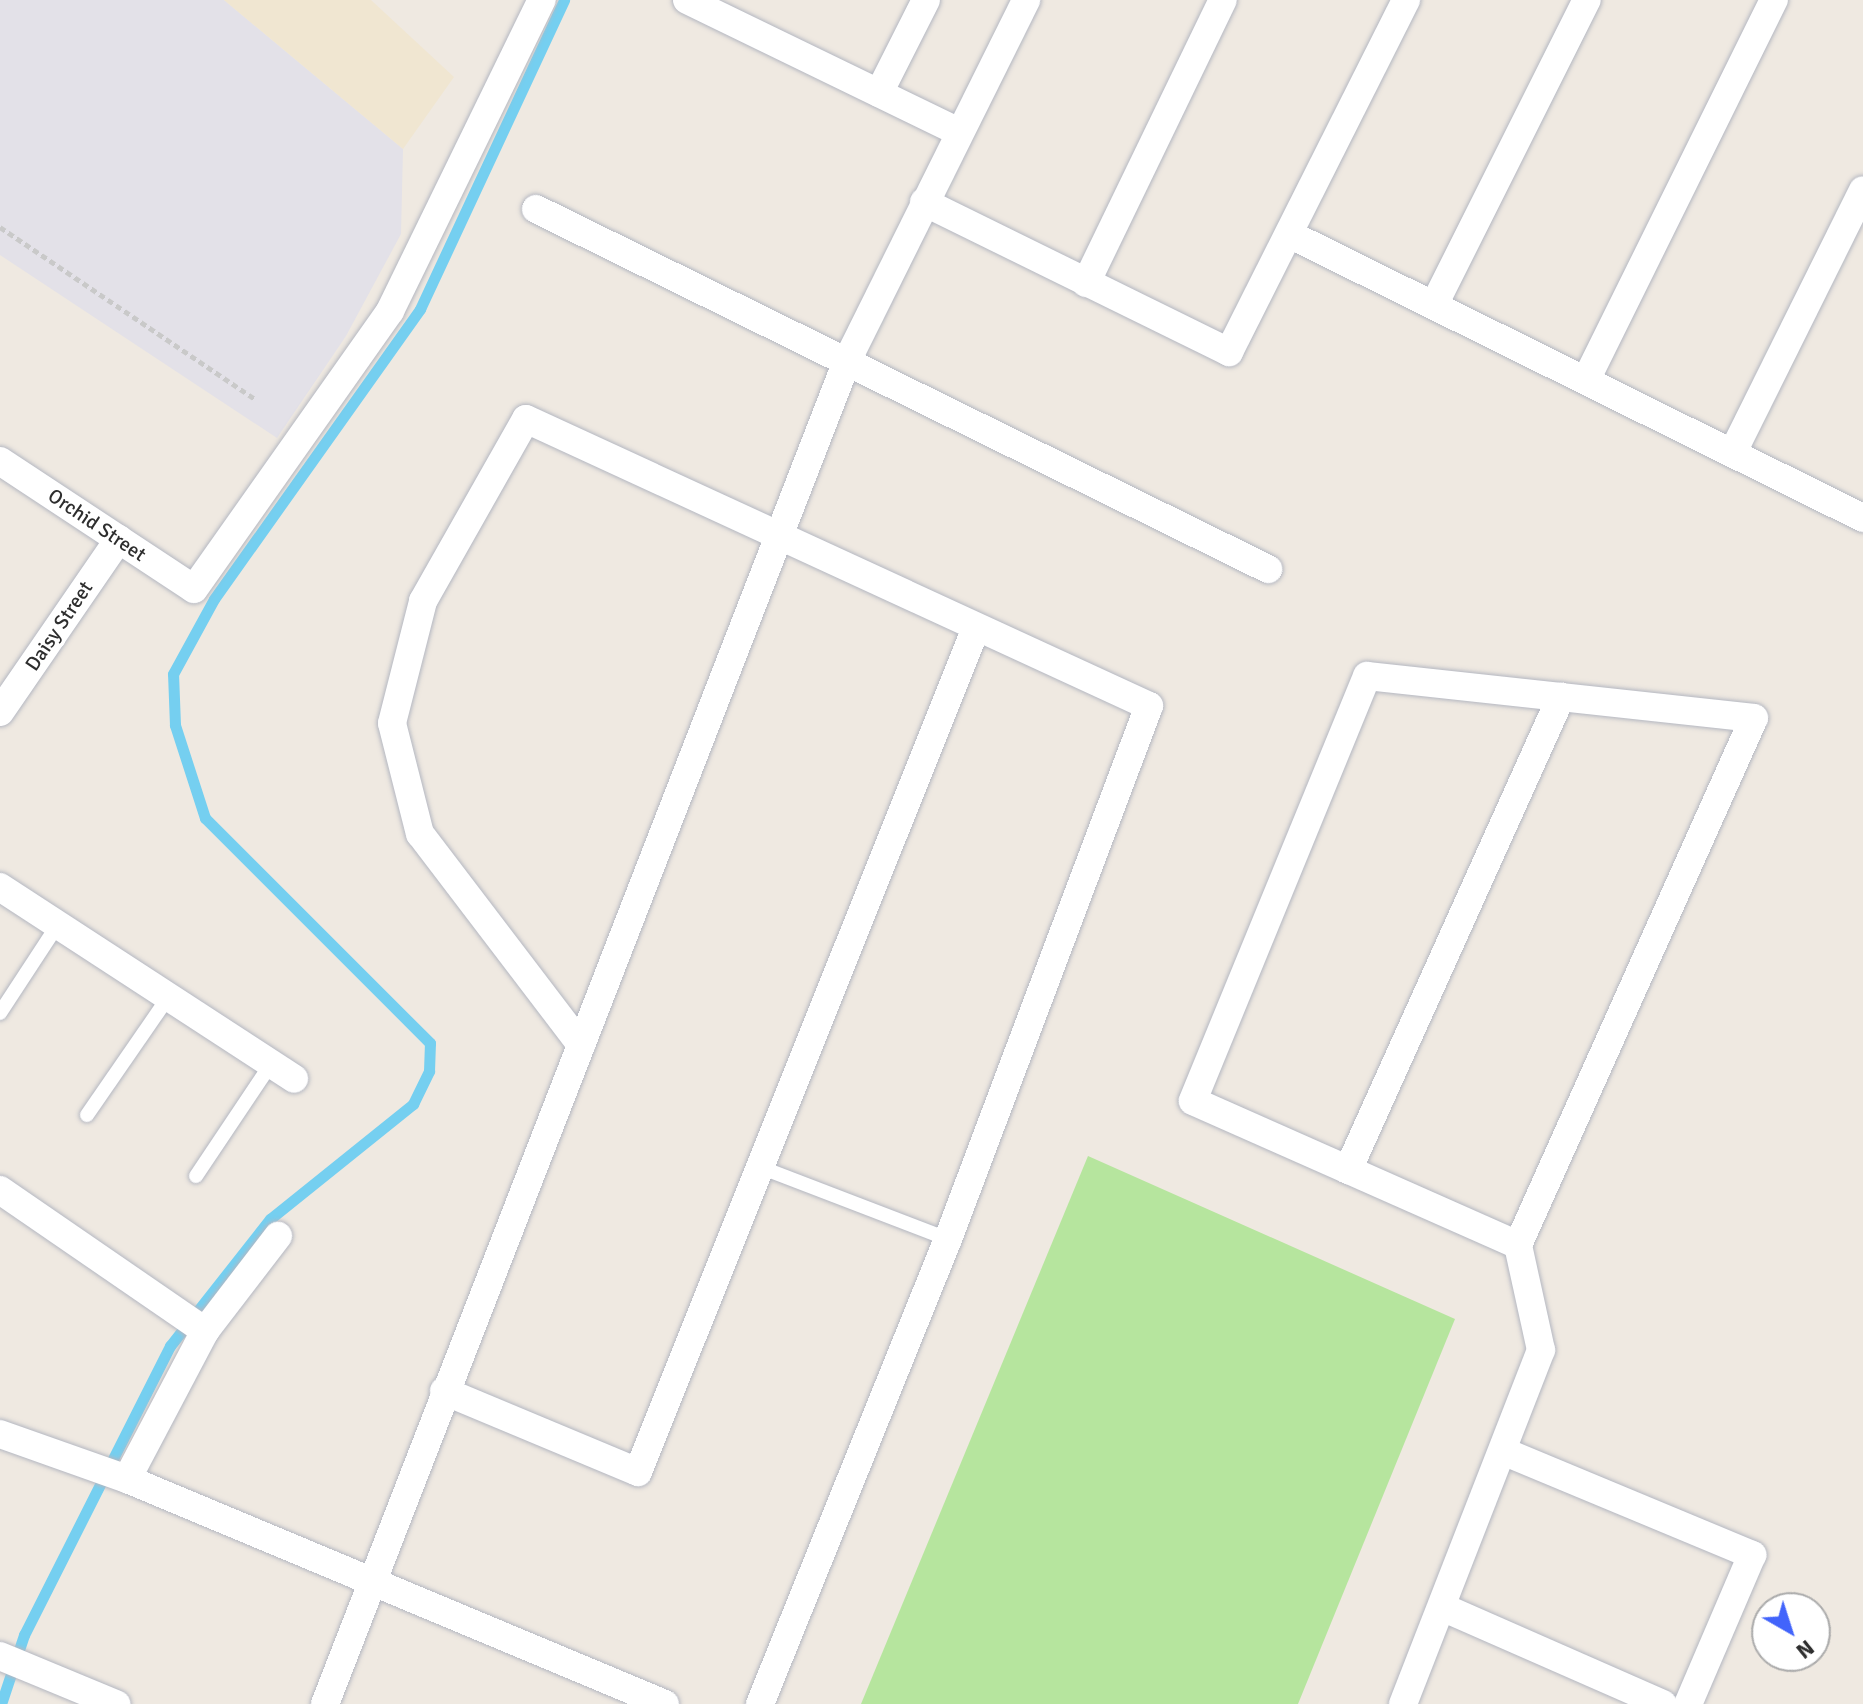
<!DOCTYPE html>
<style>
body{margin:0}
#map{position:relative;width:1863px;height:1704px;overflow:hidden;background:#efe9e1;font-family:Signika,sans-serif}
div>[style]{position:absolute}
.industrial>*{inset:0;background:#e3e1e8}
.education>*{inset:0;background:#f0e6d1}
.green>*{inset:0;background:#b6e59e}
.stream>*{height:11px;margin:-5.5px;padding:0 5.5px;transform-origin:5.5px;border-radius:5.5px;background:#75cff0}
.path>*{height:5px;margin-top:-2.5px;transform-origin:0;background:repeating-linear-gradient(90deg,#c9c9c9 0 6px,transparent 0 10px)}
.roads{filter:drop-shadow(0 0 2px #b4b7c1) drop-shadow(0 0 2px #b4b7c1)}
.lane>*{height:14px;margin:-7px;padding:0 7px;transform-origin:7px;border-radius:7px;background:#fff}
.street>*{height:28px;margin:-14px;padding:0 14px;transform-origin:14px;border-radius:14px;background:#fff}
span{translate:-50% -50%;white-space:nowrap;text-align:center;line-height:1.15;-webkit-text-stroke:7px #fff;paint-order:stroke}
.street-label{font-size:20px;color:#2e2e2e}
.north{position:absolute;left:1751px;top:1592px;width:80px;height:80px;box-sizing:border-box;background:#fff;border:2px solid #ababab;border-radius:50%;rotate:141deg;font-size:22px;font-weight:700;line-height:32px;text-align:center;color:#2e2e2e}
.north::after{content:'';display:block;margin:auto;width:28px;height:36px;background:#4264fb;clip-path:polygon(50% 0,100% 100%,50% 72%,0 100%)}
</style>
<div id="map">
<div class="industrial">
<div style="clip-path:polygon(0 0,224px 0,403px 149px,401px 234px,346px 336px,277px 438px,0 255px)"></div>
</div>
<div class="education">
<div style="clip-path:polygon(224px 0,371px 0,454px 77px,403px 149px)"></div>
</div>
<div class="green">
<div style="clip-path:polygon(1088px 1156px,1455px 1319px,1298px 1704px,861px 1704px)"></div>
</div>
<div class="stream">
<div style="left:1px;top:1704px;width:73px;rotate:-71.6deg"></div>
<div style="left:24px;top:1635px;width:324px;rotate:-63.2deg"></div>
<div style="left:170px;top:1346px;width:162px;rotate:-51.8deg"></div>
<div style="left:270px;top:1219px;width:184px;rotate:-38.8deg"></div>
<div style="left:413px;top:1104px;width:37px;rotate:-64deg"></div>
<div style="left:429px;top:1071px;width:28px;rotate:-88deg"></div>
<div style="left:430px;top:1043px;width:318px;rotate:-135deg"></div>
<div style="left:205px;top:818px;width:98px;rotate:-107.9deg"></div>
<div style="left:175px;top:725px;width:51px;rotate:-92.2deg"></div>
<div style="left:173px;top:674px;width:85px;rotate:-61.3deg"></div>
<div style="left:214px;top:599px;width:356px;rotate:-54.6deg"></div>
<div style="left:420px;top:309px;width:341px;rotate:-65deg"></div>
</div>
<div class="path">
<div style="left:0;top:227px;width:308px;rotate:34deg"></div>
</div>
<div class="roads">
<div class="lane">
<div style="left:0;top:1013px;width:104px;rotate:-56.8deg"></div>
<div style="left:87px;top:1115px;width:141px;rotate:-55.4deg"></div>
<div style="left:760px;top:1167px;width:201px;rotate:21deg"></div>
<div style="left:196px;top:1176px;width:135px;rotate:-56.2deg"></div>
</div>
<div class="street">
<div style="left:687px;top:0;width:302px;rotate:25.9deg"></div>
<div style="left:879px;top:93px;width:104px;rotate:-63.2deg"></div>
<div style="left:924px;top:202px;width:340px;rotate:26.2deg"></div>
<div style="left:1229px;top:352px;width:394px;rotate:-63.3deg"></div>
<div style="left:536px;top:209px;width:816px;rotate:26.19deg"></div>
<div style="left:1291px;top:235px;width:638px;rotate:26.32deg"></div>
<div style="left:1086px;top:283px;width:314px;rotate:-64.2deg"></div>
<div style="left:1434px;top:305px;width:341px;rotate:-63.4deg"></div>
<div style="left:1586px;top:380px;width:424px;rotate:-63.7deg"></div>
<div style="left:1733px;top:452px;width:292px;rotate:-63.6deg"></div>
<div style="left:0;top:461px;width:232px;rotate:33.4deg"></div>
<div style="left:194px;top:589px;width:340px;rotate:-54.8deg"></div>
<div style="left:390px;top:311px;width:346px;rotate:-64deg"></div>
<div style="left:0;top:712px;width:210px;rotate:-55.5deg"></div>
<div style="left:0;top:887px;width:351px;rotate:33.1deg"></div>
<div style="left:581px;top:1045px;width:265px;rotate:-127.3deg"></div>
<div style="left:420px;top:834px;width:114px;rotate:-104.2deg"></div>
<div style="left:392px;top:723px;width:126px;rotate:-75.7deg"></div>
<div style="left:423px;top:601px;width:209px;rotate:-60.5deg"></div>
<div style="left:526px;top:419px;width:686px;rotate:24.73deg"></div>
<div style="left:1149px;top:706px;width:570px;rotate:110.66deg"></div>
<div style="left:948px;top:1239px;width:502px;rotate:112.01deg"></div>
<div style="left:1348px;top:1170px;width:519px;rotate:-65.76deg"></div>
<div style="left:0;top:1190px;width:249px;rotate:34.5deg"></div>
<div style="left:444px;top:1391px;width:210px;rotate:22.7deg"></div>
<div style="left:638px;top:1472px;width:909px;rotate:-68.18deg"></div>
<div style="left:0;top:1434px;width:135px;rotate:19.5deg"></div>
<div style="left:127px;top:1479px;width:583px;rotate:22.7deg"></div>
<div style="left:1505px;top:1452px;width:268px;rotate:22.6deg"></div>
<div style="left:1752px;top:1555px;width:162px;rotate:113.2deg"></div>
<div style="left:127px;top:1479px;width:167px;rotate:-62.2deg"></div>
<div style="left:205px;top:1331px;width:120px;rotate:-52.5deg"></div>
<div style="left:1442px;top:1607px;width:241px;rotate:23.7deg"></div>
<div style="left:0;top:1656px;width:126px;rotate:22.5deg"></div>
<div style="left:325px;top:1704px;width:1441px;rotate:-68.76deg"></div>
<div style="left:847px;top:361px;width:403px;rotate:-63.6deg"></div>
<div style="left:1403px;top:1704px;width:380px;rotate:-68.7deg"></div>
<div style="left:1541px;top:1350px;width:107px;rotate:-102.4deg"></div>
<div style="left:1518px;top:1245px;width:577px;rotate:-65.88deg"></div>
<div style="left:1754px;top:718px;width:389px;rotate:-173.8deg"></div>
<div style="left:1367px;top:676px;width:459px;rotate:112.3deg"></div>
<div style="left:1193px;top:1101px;width:355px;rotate:23.9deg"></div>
</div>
</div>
<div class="street-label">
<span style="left:97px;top:525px;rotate:34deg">Orchid Street</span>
<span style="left:59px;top:626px;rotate:-56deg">Daisy Street</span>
</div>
<div class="north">N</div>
</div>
